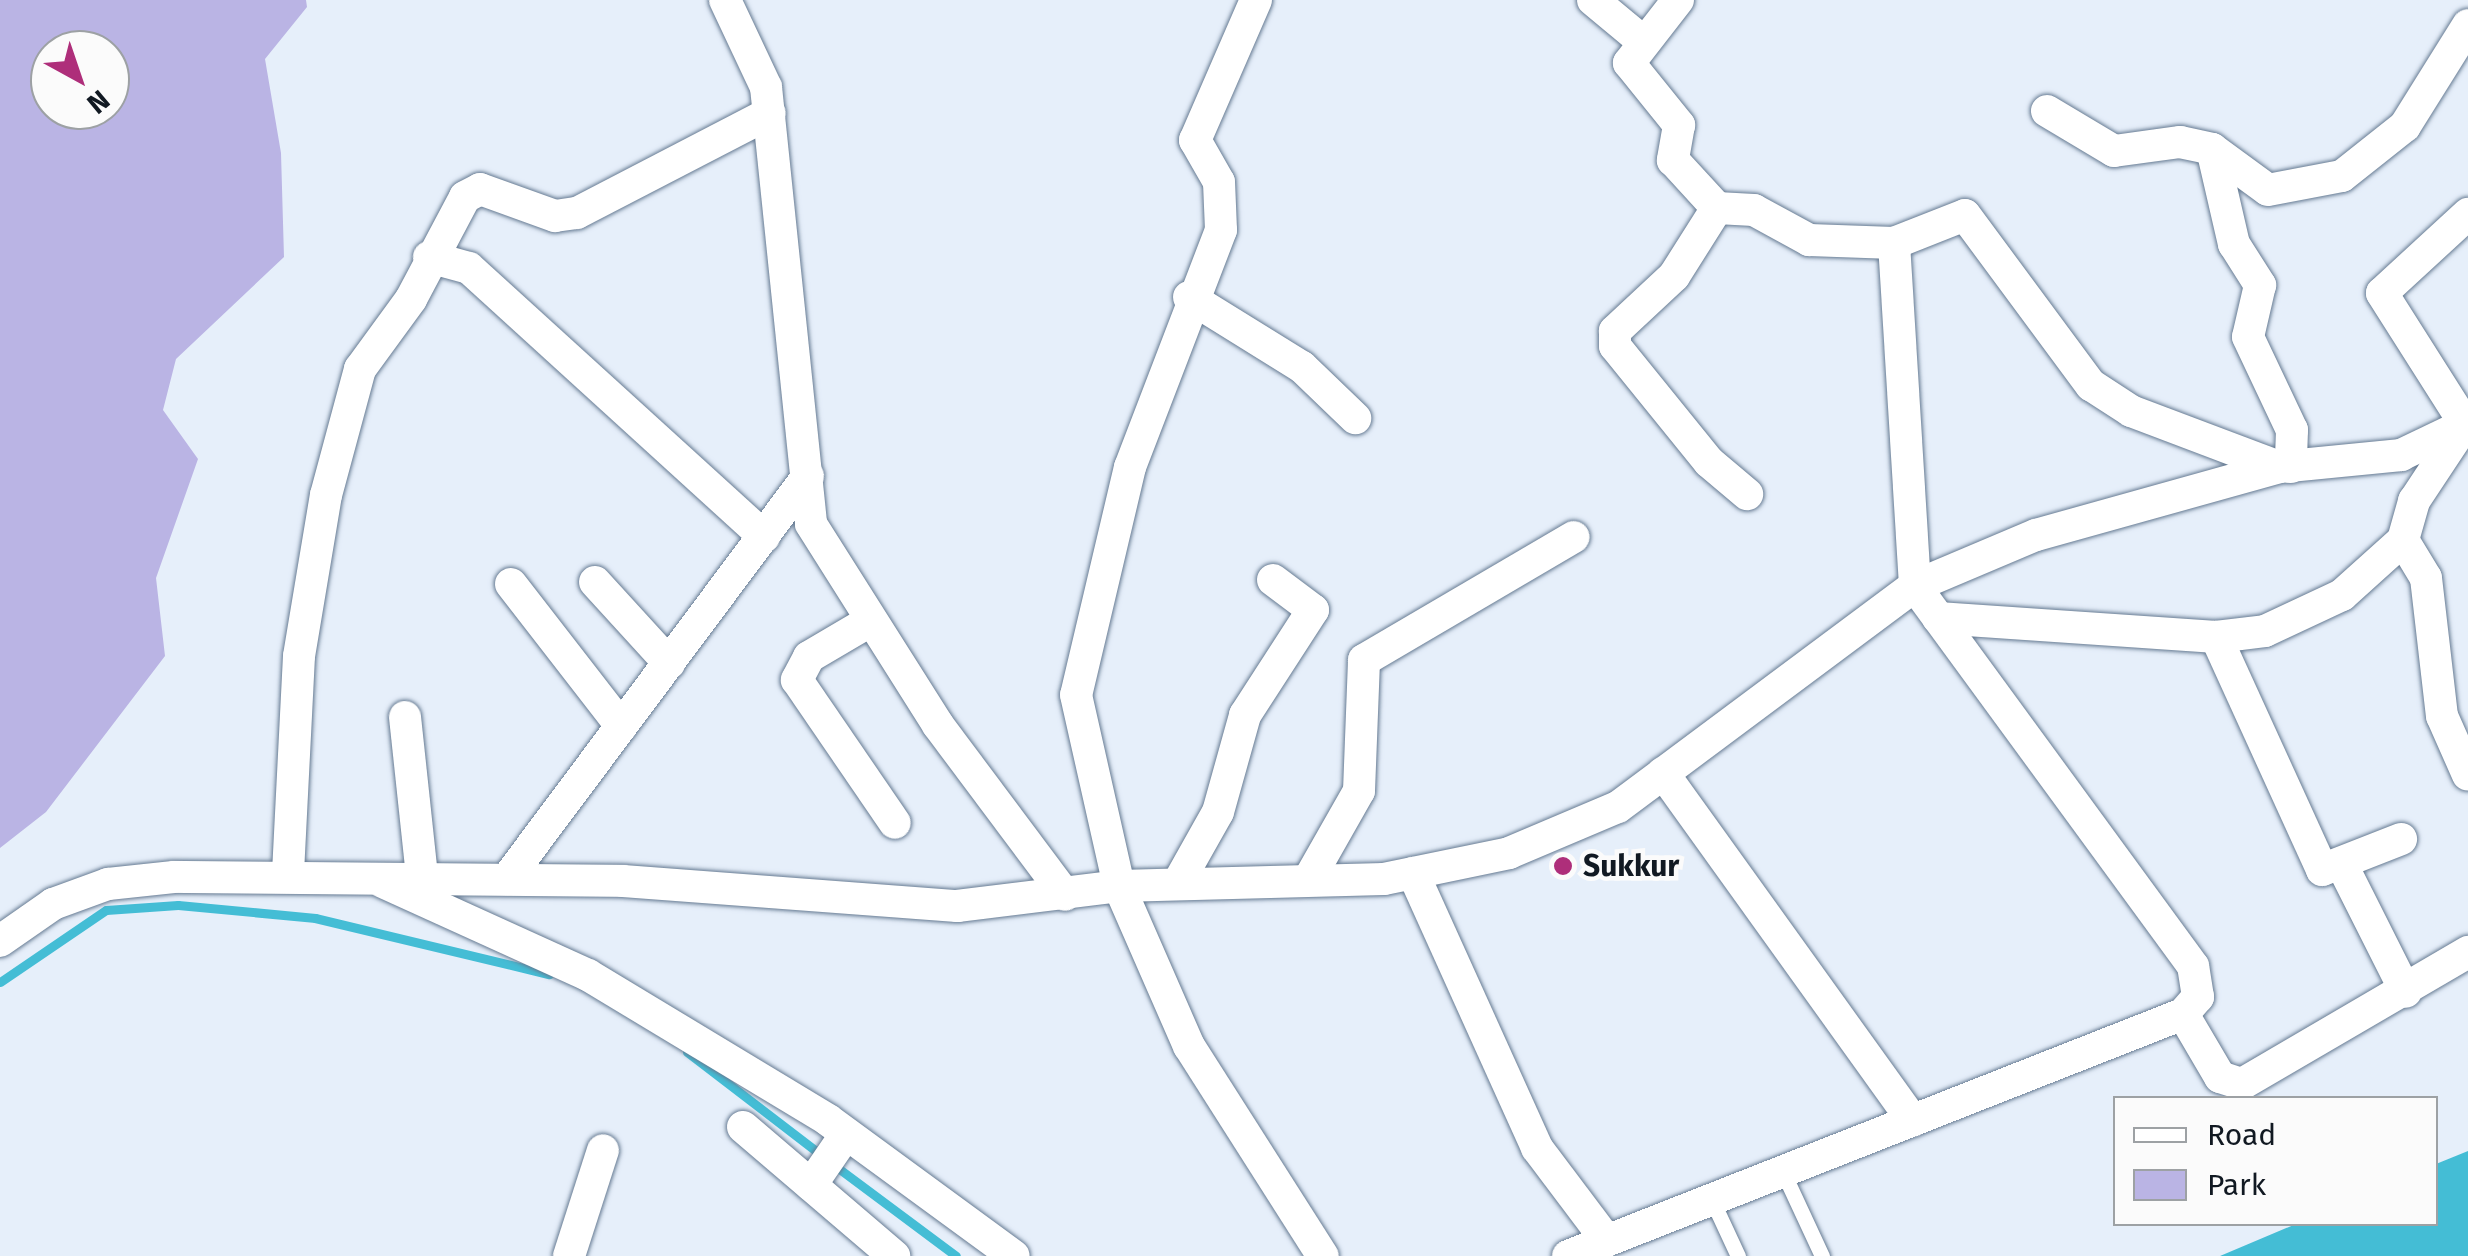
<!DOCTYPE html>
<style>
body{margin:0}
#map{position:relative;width:2468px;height:1256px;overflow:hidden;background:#e6effa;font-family:"Fira Sans",sans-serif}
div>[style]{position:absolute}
.green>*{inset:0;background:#bab4e4}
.water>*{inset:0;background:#44bdd5}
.stream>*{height:9px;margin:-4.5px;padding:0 4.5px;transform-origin:4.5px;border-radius:4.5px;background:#44bdd5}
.roads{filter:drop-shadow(0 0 2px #657a92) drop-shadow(0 0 2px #657a92)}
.service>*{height:15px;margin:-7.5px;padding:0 7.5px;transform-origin:7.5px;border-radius:7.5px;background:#fff}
.minor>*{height:32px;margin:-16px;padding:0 16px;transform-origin:16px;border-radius:16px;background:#fff}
.dots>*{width:28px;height:28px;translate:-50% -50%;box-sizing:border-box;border:5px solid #fbfbfb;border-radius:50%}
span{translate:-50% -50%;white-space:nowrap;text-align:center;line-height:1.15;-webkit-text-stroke:9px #fbfbfb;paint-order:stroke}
.poi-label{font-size:30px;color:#111922;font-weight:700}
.left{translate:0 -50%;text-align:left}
.legend{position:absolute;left:2113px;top:1096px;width:325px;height:130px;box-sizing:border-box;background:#fbfbfb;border:2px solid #9da1a4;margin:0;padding:12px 18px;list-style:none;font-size:30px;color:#111922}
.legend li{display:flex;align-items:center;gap:20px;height:50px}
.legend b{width:50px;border:2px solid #9da1a4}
.north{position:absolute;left:30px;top:30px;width:100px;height:100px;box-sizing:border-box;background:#fbfbfb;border:2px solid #9da1a4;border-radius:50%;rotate:140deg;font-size:28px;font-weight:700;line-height:40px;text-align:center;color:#111922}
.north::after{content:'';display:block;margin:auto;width:35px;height:45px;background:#ae2e7a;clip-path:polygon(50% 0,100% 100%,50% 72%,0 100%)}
</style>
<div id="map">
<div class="green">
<div style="clip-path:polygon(evenodd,0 0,306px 0,307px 7px,265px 59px,281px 153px,284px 257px,176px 359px,163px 410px,198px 459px,156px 578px,165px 656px,46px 812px,0 848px,0 0,50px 50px,110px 50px,110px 110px,50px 110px,50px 50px)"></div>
</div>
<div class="water">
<div style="clip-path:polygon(2468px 1151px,2468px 1256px,2220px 1256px,2296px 1224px,2436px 1224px,2436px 1164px)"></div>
</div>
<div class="stream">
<div style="left:0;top:982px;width:128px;rotate:-34.2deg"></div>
<div style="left:106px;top:910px;width:72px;rotate:-4deg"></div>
<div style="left:178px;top:905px;width:138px;rotate:5.4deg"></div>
<div style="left:315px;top:918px;width:241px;rotate:13.5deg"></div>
<div style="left:687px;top:1052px;width:169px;rotate:37.5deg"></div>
<div style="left:834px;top:1165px;width:152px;rotate:36.7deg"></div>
</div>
<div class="roads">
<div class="service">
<div style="left:1783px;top:1172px;width:93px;rotate:65.1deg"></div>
<div style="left:1712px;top:1200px;width:62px;rotate:65.1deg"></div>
</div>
<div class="minor">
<div style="left:725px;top:0;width:96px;rotate:64.8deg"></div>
<div style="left:766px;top:87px;width:439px;rotate:84.1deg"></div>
<div style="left:811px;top:524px;width:238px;rotate:57.7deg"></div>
<div style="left:938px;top:725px;width:212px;rotate:53.2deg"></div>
<div style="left:1256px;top:0;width:153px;rotate:113.5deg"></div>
<div style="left:1195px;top:140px;width:48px;rotate:60.3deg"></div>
<div style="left:1219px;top:182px;width:48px;rotate:87.6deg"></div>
<div style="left:1221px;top:230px;width:254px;rotate:111deg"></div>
<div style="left:1130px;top:467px;width:234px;rotate:103.3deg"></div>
<div style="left:1076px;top:695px;width:196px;rotate:77.3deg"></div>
<div style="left:1119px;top:886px;width:175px;rotate:66.4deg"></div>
<div style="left:1189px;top:1046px;width:249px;rotate:57.5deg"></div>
<div style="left:1593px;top:0;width:61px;rotate:39.7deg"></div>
<div style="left:1678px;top:0;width:80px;rotate:127.9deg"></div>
<div style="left:1629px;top:63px;width:80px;rotate:51.1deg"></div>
<div style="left:1679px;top:125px;width:36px;rotate:100deg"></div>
<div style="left:1673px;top:160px;width:65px;rotate:47.5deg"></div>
<div style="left:1717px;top:208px;width:37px;rotate:3deg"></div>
<div style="left:1754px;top:210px;width:63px;rotate:28.6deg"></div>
<div style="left:1809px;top:240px;width:85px;rotate:2deg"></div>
<div style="left:1894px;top:243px;width:76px;rotate:-21.5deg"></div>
<div style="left:1965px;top:215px;width:212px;rotate:53.5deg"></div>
<div style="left:2091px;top:385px;width:48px;rotate:33deg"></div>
<div style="left:2131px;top:411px;width:158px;rotate:20.7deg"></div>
<div style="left:2047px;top:111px;width:78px;rotate:30.8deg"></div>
<div style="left:2114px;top:151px;width:67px;rotate:-7.8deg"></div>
<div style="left:2180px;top:142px;width:33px;rotate:12deg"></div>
<div style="left:2212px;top:149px;width:69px;rotate:36.2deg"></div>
<div style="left:2268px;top:190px;width:75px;rotate:-10.7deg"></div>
<div style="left:2342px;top:176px;width:80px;rotate:-38.4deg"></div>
<div style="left:2405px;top:126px;width:119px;rotate:-58deg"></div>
<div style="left:2212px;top:149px;width:98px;rotate:77deg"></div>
<div style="left:2234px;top:244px;width:49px;rotate:57.6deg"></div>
<div style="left:2260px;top:285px;width:53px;rotate:103deg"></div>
<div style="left:2248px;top:337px;width:103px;rotate:64.7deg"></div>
<div style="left:2292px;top:430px;width:37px;rotate:92deg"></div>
<div style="left:1717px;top:208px;width:80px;rotate:122.3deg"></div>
<div style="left:1674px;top:276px;width:81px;rotate:137deg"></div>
<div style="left:1615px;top:331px;width:15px;rotate:90deg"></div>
<div style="left:1615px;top:346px;width:149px;rotate:51deg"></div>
<div style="left:1709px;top:462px;width:50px;rotate:40.1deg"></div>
<div style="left:429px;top:257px;width:41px;rotate:15.4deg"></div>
<div style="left:469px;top:268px;width:399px;rotate:42.3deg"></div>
<div style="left:1189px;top:297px;width:133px;rotate:31.8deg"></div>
<div style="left:1302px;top:367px;width:74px;rotate:43.9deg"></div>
<div style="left:2403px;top:540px;width:44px;rotate:58.8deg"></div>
<div style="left:2426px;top:578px;width:139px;rotate:83.4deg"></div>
<div style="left:2442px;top:716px;width:64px;rotate:66.2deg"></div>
<div style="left:595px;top:582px;width:110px;rotate:47.6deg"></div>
<div style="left:511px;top:584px;width:180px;rotate:52.2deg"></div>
<div style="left:1938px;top:618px;width:279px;rotate:3.9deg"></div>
<div style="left:2216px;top:637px;width:49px;rotate:-7deg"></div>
<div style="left:2265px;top:631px;width:85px;rotate:-25.1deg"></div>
<div style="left:2342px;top:595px;width:82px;rotate:-42deg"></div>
<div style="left:2403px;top:540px;width:41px;rotate:-74.2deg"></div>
<div style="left:2414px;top:501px;width:92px;rotate:-56.5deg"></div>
<div style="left:2465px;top:424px;width:155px;rotate:-122.4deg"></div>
<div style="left:2382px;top:293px;width:117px;rotate:-42.6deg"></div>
<div style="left:870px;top:621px;width:71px;rotate:149.5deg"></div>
<div style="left:809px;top:657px;width:26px;rotate:118deg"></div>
<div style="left:797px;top:680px;width:173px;rotate:55.6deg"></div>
<div style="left:2216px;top:637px;width:256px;rotate:65.5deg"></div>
<div style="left:2322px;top:870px;width:85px;rotate:-21.4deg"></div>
<div style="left:405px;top:717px;width:161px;rotate:83.9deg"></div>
<div style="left:1663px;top:773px;width:428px;rotate:54.3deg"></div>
<div style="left:2341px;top:863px;width:144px;rotate:63.3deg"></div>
<div style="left:288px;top:873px;width:217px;rotate:-87.1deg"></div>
<div style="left:299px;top:656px;width:163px;rotate:-80.5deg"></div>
<div style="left:326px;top:495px;width:131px;rotate:-74.9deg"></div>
<div style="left:360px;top:369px;width:87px;rotate:-53.9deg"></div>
<div style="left:411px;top:299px;width:115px;rotate:-62.1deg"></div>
<div style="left:465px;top:197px;width:17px;rotate:-28deg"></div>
<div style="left:480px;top:189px;width:80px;rotate:19.8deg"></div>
<div style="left:555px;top:216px;width:22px;rotate:-8deg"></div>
<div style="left:577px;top:213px;width:217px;rotate:-27.4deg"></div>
<div style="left:1413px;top:873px;width:302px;rotate:65.7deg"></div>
<div style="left:1537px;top:1148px;width:116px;rotate:53deg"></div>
<div style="left:507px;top:879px;width:503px;rotate:-53.24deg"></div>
<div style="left:1309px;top:879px;width:101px;rotate:-60.4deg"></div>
<div style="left:1359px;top:791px;width:131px;rotate:-87.8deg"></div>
<div style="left:1364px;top:660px;width:243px;rotate:-30.4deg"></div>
<div style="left:383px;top:882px;width:225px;rotate:24.4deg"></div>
<div style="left:588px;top:975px;width:280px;rotate:31.1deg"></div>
<div style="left:828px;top:1120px;width:230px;rotate:36.2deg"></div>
<div style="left:1178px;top:883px;width:81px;rotate:-60.6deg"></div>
<div style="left:1218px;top:812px;width:101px;rotate:-74.4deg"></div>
<div style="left:1245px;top:715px;width:125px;rotate:-57.1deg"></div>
<div style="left:1313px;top:610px;width:50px;rotate:-143.1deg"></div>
<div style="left:0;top:941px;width:65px;rotate:-34.9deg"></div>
<div style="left:53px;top:904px;width:59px;rotate:-20deg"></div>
<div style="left:108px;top:884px;width:66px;rotate:-6.1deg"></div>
<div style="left:174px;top:877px;width:449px;rotate:0.5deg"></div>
<div style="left:623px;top:881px;width:335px;rotate:4.3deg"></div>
<div style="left:957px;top:906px;width:163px;rotate:-7deg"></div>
<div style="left:1119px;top:886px;width:265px;rotate:-1.5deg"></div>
<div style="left:1384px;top:879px;width:128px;rotate:-11.7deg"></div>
<div style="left:1509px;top:853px;width:118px;rotate:-22.9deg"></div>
<div style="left:1618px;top:807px;width:370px;rotate:-36.7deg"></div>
<div style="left:1915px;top:586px;width:131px;rotate:-22.9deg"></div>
<div style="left:2036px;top:535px;width:252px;rotate:-15.6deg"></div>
<div style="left:2279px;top:467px;width:123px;rotate:-5.6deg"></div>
<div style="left:2401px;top:455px;width:74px;rotate:-25.5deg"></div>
<div style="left:2183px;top:1014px;width:73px;rotate:59.6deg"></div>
<div style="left:2220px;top:1077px;width:23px;rotate:18deg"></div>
<div style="left:2242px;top:1084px;width:262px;rotate:-30.3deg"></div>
<div style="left:743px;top:1127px;width:199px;rotate:40.5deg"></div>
<div style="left:811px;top:1185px;width:62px;rotate:-55.5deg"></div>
<div style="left:569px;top:1256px;width:111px;rotate:-72.2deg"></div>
<div style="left:1568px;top:1256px;width:661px;rotate:-21.48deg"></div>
<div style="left:2183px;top:1014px;width:23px;rotate:-49deg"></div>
<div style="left:2198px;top:997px;width:31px;rotate:-99deg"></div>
<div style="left:2193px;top:966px;width:471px;rotate:-126.2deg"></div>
<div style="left:1915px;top:586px;width:344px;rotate:-93.5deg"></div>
</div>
</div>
<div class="dots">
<div style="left:1563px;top:866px;background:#ae2e7a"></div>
</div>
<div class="poi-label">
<span class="left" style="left:1583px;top:866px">Sukkur</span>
</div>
<ul class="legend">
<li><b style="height:12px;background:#fff"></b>Road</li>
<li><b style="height:28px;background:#bab4e4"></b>Park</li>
</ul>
<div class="north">N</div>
</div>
